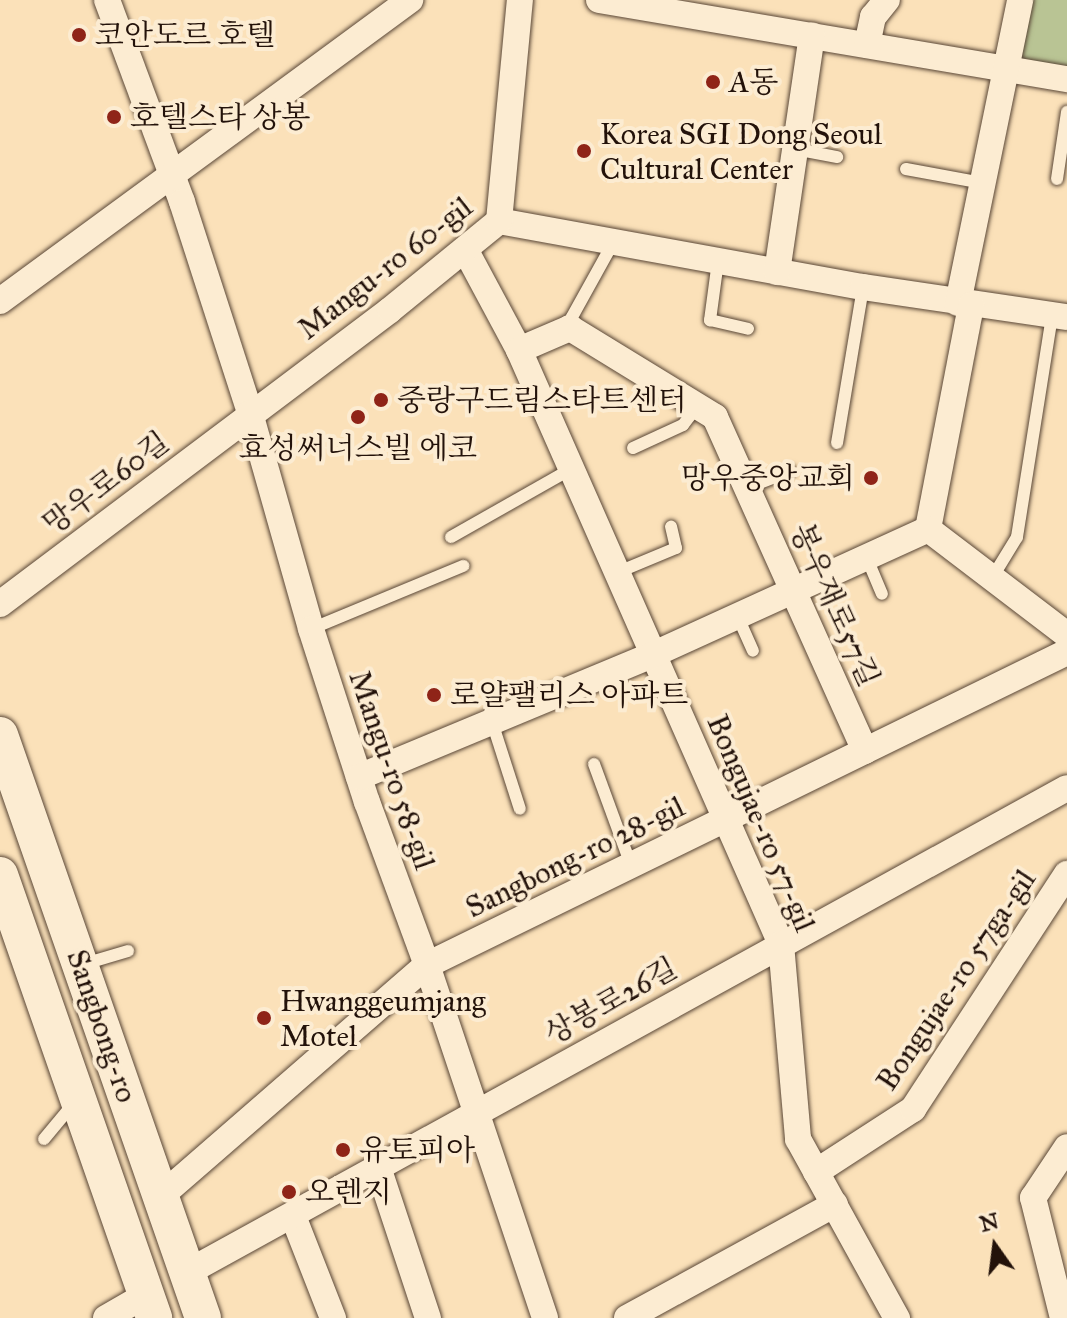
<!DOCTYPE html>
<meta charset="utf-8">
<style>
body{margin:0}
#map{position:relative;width:1067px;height:1318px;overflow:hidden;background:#fbe1b9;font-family:"IM FELL Great Primer","Noto Serif KR",serif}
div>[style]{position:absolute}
.green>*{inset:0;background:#b9c494}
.roads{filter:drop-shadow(0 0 2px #594636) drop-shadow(0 0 2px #594636)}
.lane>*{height:12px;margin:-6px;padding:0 6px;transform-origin:6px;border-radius:6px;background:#fcecd2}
.street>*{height:26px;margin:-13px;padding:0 13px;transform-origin:13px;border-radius:13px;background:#fcecd2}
.secondary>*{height:36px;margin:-18px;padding:0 18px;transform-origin:18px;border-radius:18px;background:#fcecd2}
.dots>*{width:22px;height:22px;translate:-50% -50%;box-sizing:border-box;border:4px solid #fcecd2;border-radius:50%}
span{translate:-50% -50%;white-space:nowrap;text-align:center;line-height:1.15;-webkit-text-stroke:8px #fcecd2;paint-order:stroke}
.poi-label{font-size:30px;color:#23120a}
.left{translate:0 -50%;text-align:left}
.right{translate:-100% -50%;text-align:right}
.street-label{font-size:30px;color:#23120a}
.north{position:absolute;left:955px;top:1206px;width:80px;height:80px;-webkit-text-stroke:6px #fcecd2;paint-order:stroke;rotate:346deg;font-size:22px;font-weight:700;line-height:32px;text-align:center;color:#23120a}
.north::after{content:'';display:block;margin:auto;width:28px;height:36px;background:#23120a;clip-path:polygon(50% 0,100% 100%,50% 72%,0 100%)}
</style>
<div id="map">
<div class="green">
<div style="clip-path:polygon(1020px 0,1067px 0,1067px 79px,1004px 68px)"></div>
</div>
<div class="roads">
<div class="lane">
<div style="left:795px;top:149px;width:43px;rotate:10.8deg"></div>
<div style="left:906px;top:169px;width:77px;rotate:10.4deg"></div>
<div style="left:1057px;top:179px;width:68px;rotate:-81.5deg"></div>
<div style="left:718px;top:261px;width:60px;rotate:97.7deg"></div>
<div style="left:710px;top:320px;width:39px;rotate:13deg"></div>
<div style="left:570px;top:328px;width:11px;rotate:-80deg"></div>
<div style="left:572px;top:317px;width:85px;rotate:-61deg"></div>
<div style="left:837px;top:443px;width:158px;rotate:-80.5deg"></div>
<div style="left:633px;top:448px;width:55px;rotate:-24.7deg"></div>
<div style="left:683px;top:425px;width:25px;rotate:-53deg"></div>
<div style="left:747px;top:488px;width:46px;rotate:-21.6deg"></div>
<div style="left:451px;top:537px;width:138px;rotate:-29.5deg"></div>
<div style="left:866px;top:556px;width:41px;rotate:67.2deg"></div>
<div style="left:616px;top:573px;width:65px;rotate:-22.6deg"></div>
<div style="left:676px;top:548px;width:22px;rotate:-103deg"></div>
<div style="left:992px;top:578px;width:48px;rotate:-58.6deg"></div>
<div style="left:1017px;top:537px;width:225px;rotate:-81deg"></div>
<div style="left:737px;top:615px;width:39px;rotate:66deg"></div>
<div style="left:311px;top:629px;width:165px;rotate:-22.5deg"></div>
<div style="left:492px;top:722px;width:91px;rotate:72.2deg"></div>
<div style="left:594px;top:764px;width:108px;rotate:69.9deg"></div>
<div style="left:84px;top:964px;width:46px;rotate:-16.5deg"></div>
<div style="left:44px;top:1139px;width:47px;rotate:-50.2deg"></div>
</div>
<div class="street">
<div style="left:107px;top:0;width:215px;rotate:69.6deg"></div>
<div style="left:182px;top:202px;width:222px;rotate:72.1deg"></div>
<div style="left:250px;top:413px;width:224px;rotate:74.2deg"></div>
<div style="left:311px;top:629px;width:182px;rotate:72.1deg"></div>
<div style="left:367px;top:802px;width:174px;rotate:69.8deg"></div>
<div style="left:427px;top:965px;width:372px;rotate:71.5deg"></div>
<div style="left:599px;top:0;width:475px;rotate:9.6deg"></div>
<div style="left:867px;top:45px;width:29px;rotate:-78deg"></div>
<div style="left:873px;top:17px;width:22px;rotate:-51deg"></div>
<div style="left:499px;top:221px;width:370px;rotate:10.3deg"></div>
<div style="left:863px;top:287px;width:206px;rotate:8.4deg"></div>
<div style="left:466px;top:251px;width:112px;rotate:61.8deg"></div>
<div style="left:519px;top:350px;width:649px;rotate:66.2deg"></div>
<div style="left:781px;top:944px;width:196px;rotate:85deg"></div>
<div style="left:798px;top:1139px;width:205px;rotate:61.1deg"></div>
<div style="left:777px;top:272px;width:239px;rotate:-81.6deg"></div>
<div style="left:0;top:301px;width:509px;rotate:-36.28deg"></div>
<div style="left:958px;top:303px;width:309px;rotate:-78.4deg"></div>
<div style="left:519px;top:350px;width:56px;rotate:-23.3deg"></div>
<div style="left:570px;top:328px;width:170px;rotate:31.5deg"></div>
<div style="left:715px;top:417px;width:366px;rotate:65.8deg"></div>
<div style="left:928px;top:529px;width:228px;rotate:-79.1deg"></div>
<div style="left:0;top:604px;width:488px;rotate:-37deg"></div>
<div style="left:390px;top:310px;width:141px;rotate:-39.2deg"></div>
<div style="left:499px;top:221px;width:222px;rotate:-84.6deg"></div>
<div style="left:359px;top:777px;width:317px;rotate:-22.6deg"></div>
<div style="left:652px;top:655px;width:303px;rotate:-24.5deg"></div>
<div style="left:928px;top:529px;width:175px;rotate:37.3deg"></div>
<div style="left:378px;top:1167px;width:159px;rotate:71.7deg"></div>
<div style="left:816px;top:1172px;width:116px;rotate:-33deg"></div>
<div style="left:913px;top:1109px;width:281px;rotate:-56.8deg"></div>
<div style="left:161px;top:1196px;width:352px;rotate:-41deg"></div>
<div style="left:427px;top:965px;width:712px;rotate:-26.06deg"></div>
<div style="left:293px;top:1216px;width:110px;rotate:68.6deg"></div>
<div style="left:188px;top:1272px;width:1003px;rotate:-28.84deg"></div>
<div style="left:106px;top:1318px;width:46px;rotate:-29.9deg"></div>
<div style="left:627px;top:1318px;width:237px;rotate:-28.7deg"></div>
<div style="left:1063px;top:1318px;width:124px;rotate:-104deg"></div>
<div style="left:1033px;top:1198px;width:61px;rotate:-56.3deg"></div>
</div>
<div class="secondary">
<div style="left:0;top:735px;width:617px;rotate:70.8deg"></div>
<div style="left:0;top:875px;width:469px;rotate:70.8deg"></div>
</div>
</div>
<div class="dots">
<div style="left:79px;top:35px;background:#8f2418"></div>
<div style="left:713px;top:82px;background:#8f2418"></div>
<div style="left:114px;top:117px;background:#8f2418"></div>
<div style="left:584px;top:151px;background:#8f2418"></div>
<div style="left:381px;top:400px;background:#8f2418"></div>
<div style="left:358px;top:417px;background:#8f2418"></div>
<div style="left:871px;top:478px;background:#8f2418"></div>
<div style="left:434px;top:695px;background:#8f2418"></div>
<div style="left:264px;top:1018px;background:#8f2418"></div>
<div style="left:343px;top:1150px;background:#8f2418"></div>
<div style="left:289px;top:1192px;background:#8f2418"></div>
</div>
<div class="poi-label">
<span class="left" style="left:95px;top:35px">코안도르 호텔</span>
<span class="left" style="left:729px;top:82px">A동</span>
<span class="left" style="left:130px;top:117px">호텔스타 상봉</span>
<span class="left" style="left:600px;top:151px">Korea SGI Dong Seoul<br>Cultural Center</span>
<span class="left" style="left:397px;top:400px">중랑구드림스타트센터</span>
<span style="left:358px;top:448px">효성써너스빌 에코</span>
<span class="right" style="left:855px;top:478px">망우중앙교회</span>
<span class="left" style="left:450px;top:695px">로얄팰리스 아파트</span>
<span class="left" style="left:280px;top:1018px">Hwanggeumjang<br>Motel</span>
<span class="left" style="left:359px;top:1150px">유토피아</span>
<span class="left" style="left:305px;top:1192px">오렌지</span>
</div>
<div class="street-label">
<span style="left:385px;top:268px;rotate:-38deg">Mangu-ro 60-gil</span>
<span style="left:106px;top:483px;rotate:-37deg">망우로60길</span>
<span style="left:835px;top:605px;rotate:66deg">봉우재로57길</span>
<span style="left:392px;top:770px;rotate:71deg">Mangu-ro 58-gil</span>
<span style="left:761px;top:823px;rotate:67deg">Bongujae-ro 57-gil</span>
<span style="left:575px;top:857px;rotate:-26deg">Sangbong-ro 28-gil</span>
<span style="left:956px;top:980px;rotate:-56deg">Bongujae-ro 57ga-gil</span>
<span style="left:611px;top:1001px;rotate:-29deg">상봉로26길</span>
<span style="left:102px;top:1026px;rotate:71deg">Sangbong-ro</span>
</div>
<div class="north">N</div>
</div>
